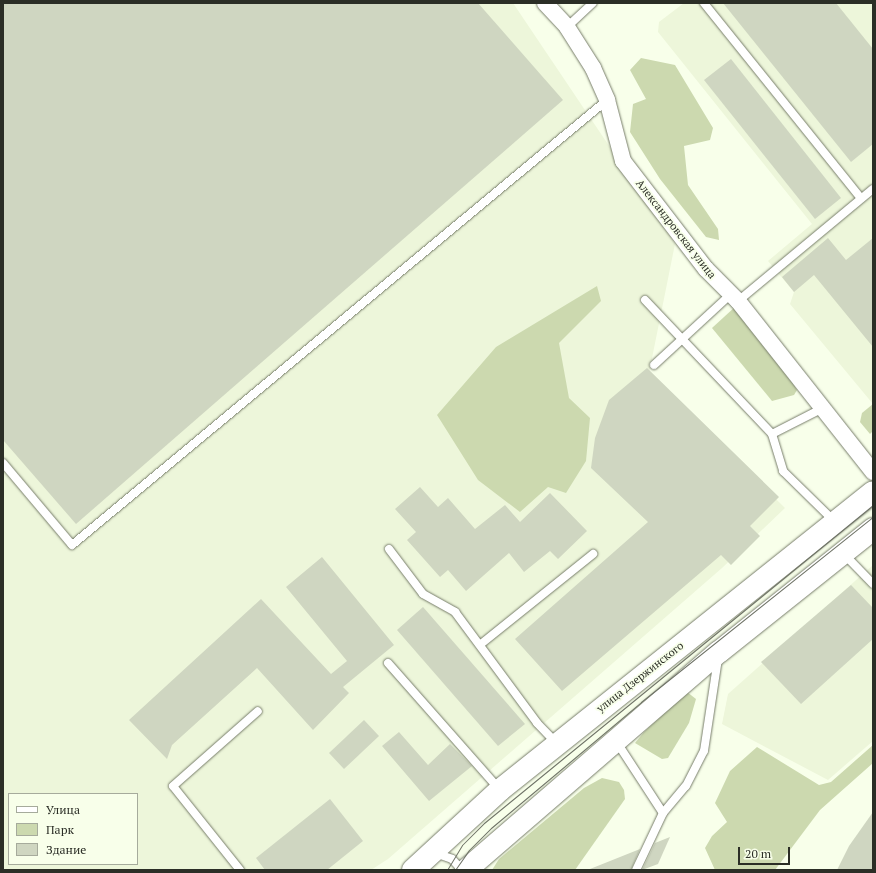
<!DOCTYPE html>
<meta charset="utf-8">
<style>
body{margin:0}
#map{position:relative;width:876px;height:873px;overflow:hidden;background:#f8ffea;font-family:"PT Serif",serif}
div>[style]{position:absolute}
.built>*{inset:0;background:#edf6da}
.green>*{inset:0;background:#ccd9af}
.building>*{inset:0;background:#cfd6c1}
.roads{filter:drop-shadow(0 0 1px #777d6a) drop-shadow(0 0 1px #777d6a)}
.service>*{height:8px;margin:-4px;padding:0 4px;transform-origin:4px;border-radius:4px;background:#fff}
.minor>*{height:16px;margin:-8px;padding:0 8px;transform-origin:8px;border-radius:8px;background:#fff}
.secondary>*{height:22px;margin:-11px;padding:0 11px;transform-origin:11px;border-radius:11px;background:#fff}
.tram>*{height:1px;margin:-0.5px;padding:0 0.5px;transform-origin:0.5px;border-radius:0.5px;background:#6f7367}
span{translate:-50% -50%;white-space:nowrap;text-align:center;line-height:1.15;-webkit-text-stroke:3.5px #f8ffea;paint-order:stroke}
.street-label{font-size:11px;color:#2b2e26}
.frame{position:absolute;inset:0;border:4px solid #2b2e26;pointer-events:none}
.legend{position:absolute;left:8px;top:793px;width:130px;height:72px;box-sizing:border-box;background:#f8ffea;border:1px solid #a6ab9c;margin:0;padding:5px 7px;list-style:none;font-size:12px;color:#2b2e26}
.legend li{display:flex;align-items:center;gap:8px;height:20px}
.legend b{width:20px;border:1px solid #a6ab9c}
.scale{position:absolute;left:738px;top:847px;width:52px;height:18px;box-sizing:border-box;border:2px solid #2b2e26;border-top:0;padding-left:5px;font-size:12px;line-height:14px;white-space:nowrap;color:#2b2e26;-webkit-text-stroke:3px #f8ffea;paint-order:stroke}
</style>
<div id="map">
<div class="built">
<div style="clip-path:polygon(evenodd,3px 3px,513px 3px,675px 244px,649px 373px,785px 508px,722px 568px,388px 859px,371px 870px,3px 870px,3px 3px,9px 794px,137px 794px,137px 864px,9px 864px,9px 794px)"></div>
<div style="clip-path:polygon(684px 3px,873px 3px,873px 404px,790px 304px,794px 292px,768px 261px,812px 224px,658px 32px,659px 22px)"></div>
<div style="clip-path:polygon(873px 565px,873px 741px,828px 780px,722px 724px,728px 694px)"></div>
</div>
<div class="green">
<div style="clip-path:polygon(641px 58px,675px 65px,713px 128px,710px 140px,684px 146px,688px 185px,718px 229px,719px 240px,706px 237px,660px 179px,630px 132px,633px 104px,646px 99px,630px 70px)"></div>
<div style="clip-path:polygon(597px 286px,601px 301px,559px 343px,569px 398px,590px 418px,586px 461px,566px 493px,548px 487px,520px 512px,478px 480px,437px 415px,496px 347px)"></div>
<div style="clip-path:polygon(736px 306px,776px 354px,797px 390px,794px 395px,772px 401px,712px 328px)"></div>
<div style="clip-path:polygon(873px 404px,873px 431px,870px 434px,860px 422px,862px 413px)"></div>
<div style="clip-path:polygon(687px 692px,696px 699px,689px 723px,668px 758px,662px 759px,635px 743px,644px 732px)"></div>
<div style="clip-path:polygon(873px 745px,873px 763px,820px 810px,775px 870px,715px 870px,705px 848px,712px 836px,727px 822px,715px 803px,730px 771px,757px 747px,819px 785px,831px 782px)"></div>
<div style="clip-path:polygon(602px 778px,619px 782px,624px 790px,625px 799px,575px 870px,492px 870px,499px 859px,584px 788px)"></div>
</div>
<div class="building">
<div style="clip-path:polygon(3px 3px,478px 3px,563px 100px,76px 524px,3px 440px)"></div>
<div style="clip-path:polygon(723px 3px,836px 3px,873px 49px,873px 144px,851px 162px)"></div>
<div style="clip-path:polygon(731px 59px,841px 198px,815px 219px,704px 80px)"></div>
<div style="clip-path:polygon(828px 238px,846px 260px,873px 238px,873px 347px,814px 275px,794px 292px,782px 277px)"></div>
<div style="clip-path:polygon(647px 368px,779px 497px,750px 526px,760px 536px,731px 565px,721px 555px,562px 691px,515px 639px,648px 522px,591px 468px,595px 438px,609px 400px)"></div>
<div style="clip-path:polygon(420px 487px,438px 507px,448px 498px,475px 529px,505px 505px,520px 522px,550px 493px,587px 531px,558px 559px,550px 551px,524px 572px,509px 553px,466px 591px,448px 570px,440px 577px,407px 540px,416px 532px,395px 509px)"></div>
<div style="clip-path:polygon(322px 557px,394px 645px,343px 687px,349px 693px,313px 730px,257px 668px,172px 745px,167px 759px,129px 720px,261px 599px,331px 674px,347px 661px,286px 587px)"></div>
<div style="clip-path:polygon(851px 585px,873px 608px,873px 639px,801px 704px,761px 662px)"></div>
<div style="clip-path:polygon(423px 607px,525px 724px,498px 746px,397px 630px)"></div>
<div style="clip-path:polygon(364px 720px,379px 736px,344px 769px,329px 753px)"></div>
<div style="clip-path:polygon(399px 732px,428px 765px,450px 744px,472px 766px,429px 801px,382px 746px)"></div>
<div style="clip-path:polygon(330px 799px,363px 841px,327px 870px,265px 870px,256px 858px)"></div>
<div style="clip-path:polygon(873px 812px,873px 870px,837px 870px,849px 846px)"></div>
<div style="clip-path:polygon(670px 837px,658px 864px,642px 870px,655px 843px)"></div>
<div style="clip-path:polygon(640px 849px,631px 870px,590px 870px,590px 869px)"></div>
</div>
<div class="roads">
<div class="service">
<div style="left:704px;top:3px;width:250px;rotate:51.2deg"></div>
<div style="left:567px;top:27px;width:35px;rotate:-43deg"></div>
<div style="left:645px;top:300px;width:185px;rotate:46.5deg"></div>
<div style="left:772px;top:434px;width:57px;rotate:-27deg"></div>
<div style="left:738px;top:301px;width:175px;rotate:-39.7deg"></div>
<div style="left:654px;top:365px;width:105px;rotate:-42.7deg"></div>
<div style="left:772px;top:434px;width:39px;rotate:73deg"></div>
<div style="left:783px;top:471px;width:73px;rotate:44.4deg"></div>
<div style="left:3px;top:463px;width:107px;rotate:49.9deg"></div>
<div style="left:72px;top:545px;width:696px;rotate:-39.75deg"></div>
<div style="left:389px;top:549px;width:56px;rotate:52.9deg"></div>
<div style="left:423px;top:594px;width:37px;rotate:29deg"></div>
<div style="left:455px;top:612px;width:138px;rotate:53.5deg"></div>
<div style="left:537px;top:723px;width:28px;rotate:46deg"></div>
<div style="left:843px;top:553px;width:43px;rotate:45.9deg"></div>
<div style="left:481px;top:644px;width:144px;rotate:-38.8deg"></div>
<div style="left:388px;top:663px;width:169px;rotate:48.6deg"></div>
<div style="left:616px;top:741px;width:86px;rotate:56.9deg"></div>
<div style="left:663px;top:813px;width:63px;rotate:115.3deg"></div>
<div style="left:663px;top:813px;width:35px;rotate:-50deg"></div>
<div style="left:686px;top:786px;width:39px;rotate:-63deg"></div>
<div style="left:704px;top:751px;width:94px;rotate:-81.4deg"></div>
<div style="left:435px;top:853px;width:18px;rotate:19deg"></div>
<div style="left:452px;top:859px;width:15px;rotate:48deg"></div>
<div style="left:240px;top:870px;width:107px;rotate:-128.6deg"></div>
<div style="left:173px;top:786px;width:113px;rotate:-41.4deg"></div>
</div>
<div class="minor">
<div style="left:545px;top:3px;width:33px;rotate:47deg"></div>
<div style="left:567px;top:27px;width:49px;rotate:57.6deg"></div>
<div style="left:593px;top:68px;width:35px;rotate:66deg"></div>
<div style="left:607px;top:100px;width:63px;rotate:75.3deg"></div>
<div style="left:623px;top:161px;width:136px;rotate:52.5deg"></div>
<div style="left:706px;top:269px;width:45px;rotate:45deg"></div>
<div style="left:738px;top:301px;width:218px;rotate:51.7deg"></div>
</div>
<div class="secondary">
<div style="left:413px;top:870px;width:118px;rotate:-42.6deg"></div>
<div style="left:500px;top:790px;width:477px;rotate:-38.6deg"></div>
<div style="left:466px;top:870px;width:334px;rotate:-40.8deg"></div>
<div style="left:719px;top:652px;width:197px;rotate:-38.6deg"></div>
</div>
</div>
<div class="tram">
<div style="left:447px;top:870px;width:29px;rotate:-59deg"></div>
<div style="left:462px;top:845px;width:31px;rotate:-45deg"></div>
<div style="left:484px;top:823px;width:502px;rotate:-39.27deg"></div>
<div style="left:455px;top:870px;width:24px;rotate:-55deg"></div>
<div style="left:469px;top:850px;width:31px;rotate:-45deg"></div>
<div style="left:491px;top:828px;width:196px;rotate:-40deg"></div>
<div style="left:641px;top:702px;width:297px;rotate:-38.6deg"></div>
</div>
<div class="street-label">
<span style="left:676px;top:229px;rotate:52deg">Александровская улица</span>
<span style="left:640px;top:677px;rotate:-38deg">улица Дзержинского</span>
</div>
<div class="frame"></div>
<ul class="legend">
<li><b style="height:5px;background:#fff"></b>Улица</li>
<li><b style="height:11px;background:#ccd9af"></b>Парк</li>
<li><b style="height:11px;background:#cfd6c1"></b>Здание</li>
</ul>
<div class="scale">20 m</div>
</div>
